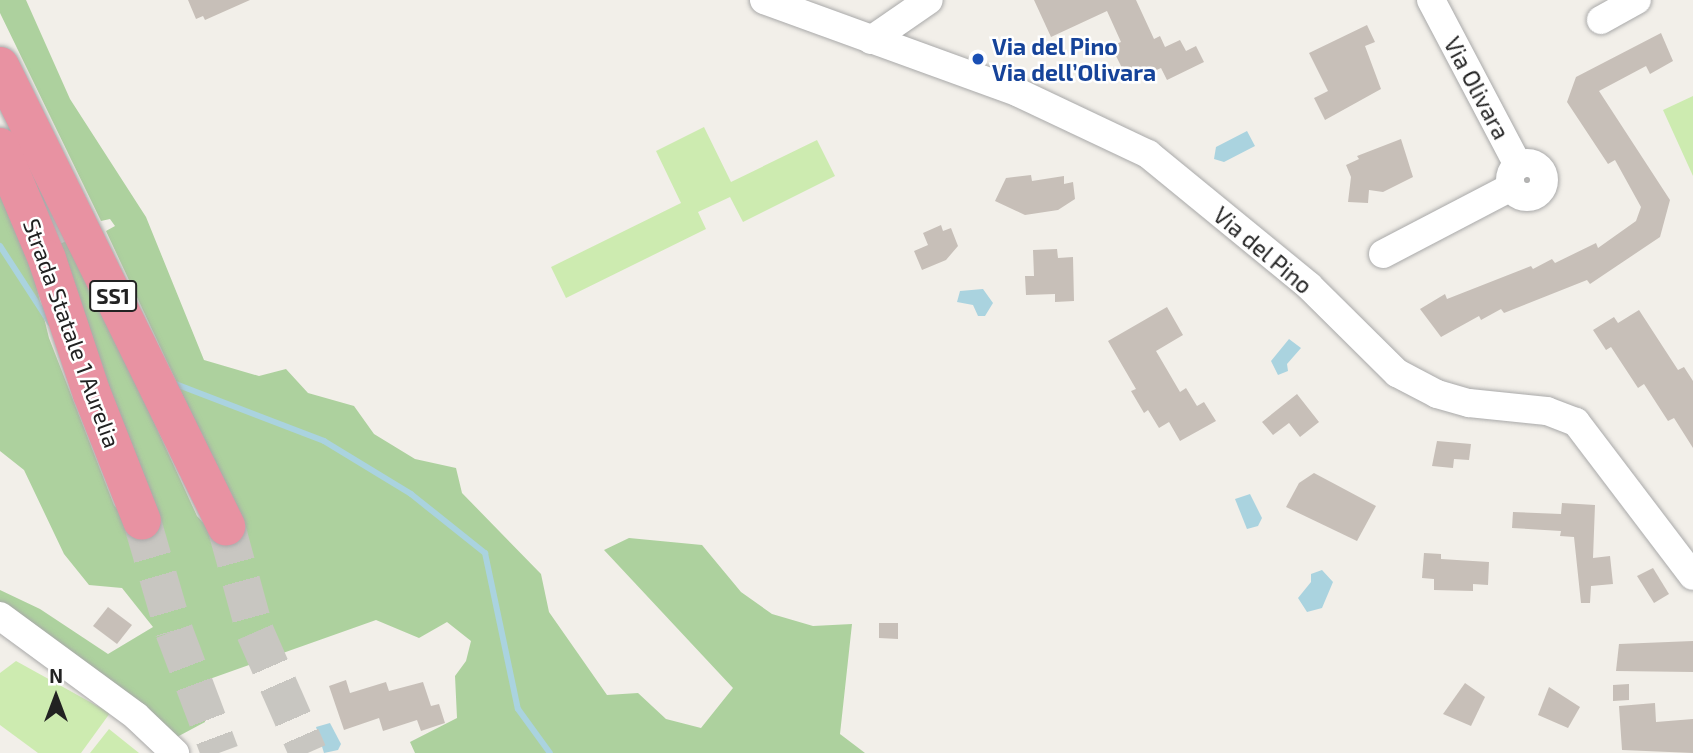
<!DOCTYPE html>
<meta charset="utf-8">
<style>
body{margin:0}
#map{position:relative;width:1693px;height:753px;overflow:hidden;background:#f2efe9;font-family:"Exo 2",sans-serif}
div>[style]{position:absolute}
.grass>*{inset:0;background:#cdebb0}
.forest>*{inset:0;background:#add19e}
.water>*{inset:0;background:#aad3df}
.stream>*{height:6px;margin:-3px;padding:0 3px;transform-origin:3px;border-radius:3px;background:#aad3df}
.building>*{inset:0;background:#c7bfb8}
.highway-tunnel>*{height:38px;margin-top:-19px;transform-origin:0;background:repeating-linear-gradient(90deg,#c8c6c1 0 38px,transparent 0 57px)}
.roads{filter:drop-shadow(0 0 2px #a9a9a9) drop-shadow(0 0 2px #a9a9a9)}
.minor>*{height:28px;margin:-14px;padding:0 14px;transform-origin:14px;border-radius:14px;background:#fff}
.minor>.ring{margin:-14px;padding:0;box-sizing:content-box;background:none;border:28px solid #fff;border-radius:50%}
.highway>*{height:38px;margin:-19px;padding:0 19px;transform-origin:19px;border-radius:19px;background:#e892a2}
.dots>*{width:19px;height:19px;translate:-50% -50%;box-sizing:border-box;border:4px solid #fff;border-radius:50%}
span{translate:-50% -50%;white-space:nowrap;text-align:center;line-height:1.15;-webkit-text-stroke:5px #fff;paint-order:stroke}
.shield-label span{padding:2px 5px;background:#fff;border:2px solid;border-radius:5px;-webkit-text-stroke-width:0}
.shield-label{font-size:21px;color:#222;font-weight:700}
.transit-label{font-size:23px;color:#164399;font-weight:700}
.left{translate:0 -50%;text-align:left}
.street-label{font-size:23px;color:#222}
.north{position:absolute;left:21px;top:662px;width:70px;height:70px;-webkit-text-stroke:5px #fff;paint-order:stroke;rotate:0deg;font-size:19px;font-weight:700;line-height:28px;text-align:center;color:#222}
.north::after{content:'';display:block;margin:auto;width:24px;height:32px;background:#222;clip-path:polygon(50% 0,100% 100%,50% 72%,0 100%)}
</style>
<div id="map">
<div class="grass">
<div style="clip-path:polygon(1693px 96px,1693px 176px,1663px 110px)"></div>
<div style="clip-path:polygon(704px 127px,731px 182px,817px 140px,835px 176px,743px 222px,730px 197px,698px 212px,706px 229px,566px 298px,551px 267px,681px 203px,656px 151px)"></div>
<div style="clip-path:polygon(16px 661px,110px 713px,81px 753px,38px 753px,0 725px,0 673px)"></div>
<div style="clip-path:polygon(109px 729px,139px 753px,90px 753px)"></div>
</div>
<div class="forest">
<div style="clip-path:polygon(0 0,26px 0,70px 99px,146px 217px,204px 360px,259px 376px,286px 369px,308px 393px,354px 406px,374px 434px,415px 459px,456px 468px,462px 493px,541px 574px,549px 612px,607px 695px,638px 693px,666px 719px,701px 728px,733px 688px,604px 550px,629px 538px,702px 545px,741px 592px,772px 614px,813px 626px,852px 624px,840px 734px,865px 753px,415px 753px,410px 742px,457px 718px,455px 676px,466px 661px,471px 641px,447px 622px,419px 638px,376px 620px,204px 681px,205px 722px,177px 737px,103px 674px,0 618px,0 590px,40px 609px,108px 654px,153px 627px,122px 588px,89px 585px,64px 554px,24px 470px,0 451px,0 195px,31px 265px,49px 338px,114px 505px,126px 520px,56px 246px,70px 239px,197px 516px,212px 532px,235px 507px,106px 231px,115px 226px,110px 219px,101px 221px,0 13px)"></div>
</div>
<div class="water">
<div style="clip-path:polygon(1247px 131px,1255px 146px,1224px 162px,1214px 159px,1216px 147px)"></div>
<div style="clip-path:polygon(983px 289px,993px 303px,985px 316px,978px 316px,973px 305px,957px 302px,960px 291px)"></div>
<div style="clip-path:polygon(1289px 339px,1301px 348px,1287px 364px,1288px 371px,1278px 375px,1271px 361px)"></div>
<div style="clip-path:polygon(1250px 494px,1262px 518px,1258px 526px,1247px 529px,1235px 499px)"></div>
<div style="clip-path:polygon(1322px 570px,1333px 582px,1322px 608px,1307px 612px,1298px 598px,1311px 582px,1311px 574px)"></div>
<div style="clip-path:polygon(330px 723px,341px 744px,338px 750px,324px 753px,316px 727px)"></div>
</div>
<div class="stream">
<div style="left:0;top:246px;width:92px;rotate:57deg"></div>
<div style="left:173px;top:383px;width:162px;rotate:21deg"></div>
<div style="left:324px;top:441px;width:102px;rotate:31.3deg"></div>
<div style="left:411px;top:494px;width:95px;rotate:38.6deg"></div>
<div style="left:485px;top:553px;width:159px;rotate:78.1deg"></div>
<div style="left:518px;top:709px;width:54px;rotate:54deg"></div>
</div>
<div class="building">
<div style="clip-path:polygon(188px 0,250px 0,205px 20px,203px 16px,196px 19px)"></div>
<div style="clip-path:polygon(1034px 0,1136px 0,1154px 39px,1160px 36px,1165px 47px,1180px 40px,1186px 51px,1196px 46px,1204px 62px,1167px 80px,1161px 68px,1150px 73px,1147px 67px,1124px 72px,1111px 46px,1121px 42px,1107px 11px,1051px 37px)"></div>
<div style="clip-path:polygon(1367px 25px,1375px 42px,1365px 46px,1381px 89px,1325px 120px,1314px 98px,1328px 91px,1309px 53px)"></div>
<div style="clip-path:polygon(1661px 33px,1673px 61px,1650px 74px,1646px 66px,1599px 91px,1670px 200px,1660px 237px,1590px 284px,1587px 280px,1504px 313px,1501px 309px,1481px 320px,1479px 316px,1441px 337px,1420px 309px,1445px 294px,1447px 299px,1531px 266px,1533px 269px,1552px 259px,1555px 263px,1596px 243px,1598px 248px,1636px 221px,1641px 207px,1615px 160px,1608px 164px,1567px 102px,1576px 77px)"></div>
<div style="clip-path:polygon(1401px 139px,1413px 177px,1383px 192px,1369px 190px,1368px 203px,1348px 202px,1351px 177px,1346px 165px,1359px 159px,1357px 156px)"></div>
<div style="clip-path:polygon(1031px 175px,1032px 181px,1064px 176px,1064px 184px,1073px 182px,1075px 199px,1058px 210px,1025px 215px,995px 201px,1006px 178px)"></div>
<div style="clip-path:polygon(941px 225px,943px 231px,951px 228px,958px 246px,946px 260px,922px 270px,914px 251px,928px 245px,923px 233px)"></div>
<div style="clip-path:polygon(1057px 249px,1058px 258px,1073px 257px,1074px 301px,1055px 302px,1055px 294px,1026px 295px,1025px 276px,1034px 276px,1033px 250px)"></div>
<div style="clip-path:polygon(1167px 307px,1183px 335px,1156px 351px,1180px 392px,1186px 388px,1197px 406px,1204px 402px,1216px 421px,1180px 441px,1169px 422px,1159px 428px,1148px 410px,1144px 413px,1131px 391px,1136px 389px,1108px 341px)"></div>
<div style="clip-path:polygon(1639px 310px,1678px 370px,1684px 367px,1693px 381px,1693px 448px,1674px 418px,1668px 421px,1644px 384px,1638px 388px,1611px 347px,1606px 350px,1593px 330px,1614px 317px,1618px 323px)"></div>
<div style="clip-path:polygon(1297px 394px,1319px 422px,1300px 437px,1289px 423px,1273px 435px,1262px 422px)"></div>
<div style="clip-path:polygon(1437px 441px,1471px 444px,1469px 460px,1454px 459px,1453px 468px,1432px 466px)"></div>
<div style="clip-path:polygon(1314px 473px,1376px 506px,1357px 541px,1286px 507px,1299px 483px)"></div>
<div style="clip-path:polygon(1562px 503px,1595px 505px,1593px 558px,1610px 556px,1613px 584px,1591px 586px,1590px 603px,1581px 603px,1574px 537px,1560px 536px,1561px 531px,1512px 528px,1513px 512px,1561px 514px)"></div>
<div style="clip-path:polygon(1424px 553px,1441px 554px,1441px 559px,1489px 562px,1488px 585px,1473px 584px,1473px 591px,1434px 590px,1434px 579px,1422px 578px)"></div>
<div style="clip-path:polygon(1653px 568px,1669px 594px,1654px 603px,1637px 576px)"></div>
<div style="clip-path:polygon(108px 607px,132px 625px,117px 644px,93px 626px)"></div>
<div style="clip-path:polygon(879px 623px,898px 623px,898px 639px,879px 638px)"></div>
<div style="clip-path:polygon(1693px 641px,1693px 672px,1616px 671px,1619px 644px)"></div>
<div style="clip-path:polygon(346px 680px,350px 693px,386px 682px,389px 691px,423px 682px,431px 706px,439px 704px,445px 723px,421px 731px,417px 720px,383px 731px,379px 718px,344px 730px,329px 686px)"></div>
<div style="clip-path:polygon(1465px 683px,1485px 697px,1471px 726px,1443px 714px)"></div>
<div style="clip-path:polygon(1629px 684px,1629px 700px,1613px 701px,1613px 685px)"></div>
<div style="clip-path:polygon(1549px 687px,1580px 707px,1568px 728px,1538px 715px)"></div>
<div style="clip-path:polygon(1655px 703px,1656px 722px,1693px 719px,1693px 753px,1622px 750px,1619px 706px)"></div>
</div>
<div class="highway-tunnel">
<div style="left:142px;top:521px;width:115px;rotate:73.8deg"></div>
<div style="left:174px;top:631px;width:130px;rotate:69.3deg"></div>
<div style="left:226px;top:526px;width:110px;rotate:74.7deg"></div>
<div style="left:255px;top:632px;width:132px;rotate:66.3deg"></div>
</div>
<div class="roads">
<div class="minor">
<div style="left:764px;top:0;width:271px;rotate:20deg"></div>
<div style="left:1019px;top:93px;width:143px;rotate:25.3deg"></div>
<div style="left:1148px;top:154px;width:208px;rotate:39.3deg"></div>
<div style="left:1309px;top:286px;width:124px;rotate:44.7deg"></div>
<div style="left:1397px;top:373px;width:45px;rotate:27.7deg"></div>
<div style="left:1437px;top:394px;width:33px;rotate:16deg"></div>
<div style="left:1469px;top:403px;width:78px;rotate:5.9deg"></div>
<div style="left:1547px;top:411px;width:31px;rotate:21deg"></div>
<div style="left:1576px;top:422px;width:193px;rotate:52.8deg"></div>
<div style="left:1431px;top:0;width:187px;rotate:62.2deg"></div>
<div style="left:1601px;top:20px;width:41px;rotate:-29.1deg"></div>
<div style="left:871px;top:40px;width:70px;rotate:-34.6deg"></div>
<div class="ring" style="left:1510px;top:163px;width:6px;height:6px"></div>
<div style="left:1383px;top:254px;width:144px;rotate:-27.6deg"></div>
<div style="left:0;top:616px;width:169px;rotate:36.3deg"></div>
<div style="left:136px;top:716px;width:54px;rotate:43.5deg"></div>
</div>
<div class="highway">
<div style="left:0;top:66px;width:513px;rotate:63.83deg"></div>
<div style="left:0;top:147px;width:121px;rotate:67.2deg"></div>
<div style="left:47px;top:259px;width:142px;rotate:71.6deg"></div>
<div style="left:92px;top:394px;width:136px;rotate:68.5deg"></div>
</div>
</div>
<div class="dots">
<div style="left:978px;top:59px;background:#1a4fb4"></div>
</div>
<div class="shield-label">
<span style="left:113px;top:296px">SS1</span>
</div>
<div class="transit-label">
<span class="left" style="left:992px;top:59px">Via del Pino<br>Via dell’Olivara</span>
</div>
<div class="street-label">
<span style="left:1477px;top:88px;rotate:62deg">Via Olivara</span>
<span style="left:1263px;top:250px;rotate:40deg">Via del Pino</span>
<span style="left:72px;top:333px;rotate:70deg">Strada Statale 1 Aurelia</span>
</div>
<div class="north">N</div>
</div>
